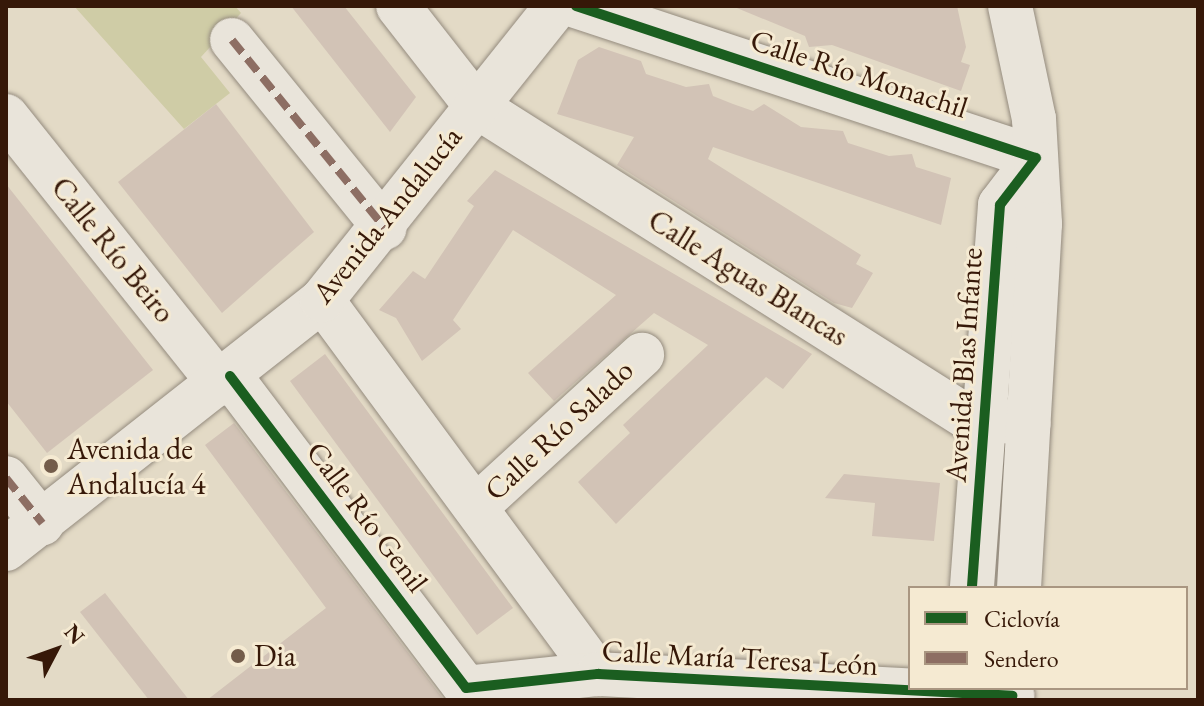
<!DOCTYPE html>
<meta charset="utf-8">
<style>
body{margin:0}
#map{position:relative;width:1204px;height:706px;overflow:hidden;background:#e3dac6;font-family:"EB Garamond",serif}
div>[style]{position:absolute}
.green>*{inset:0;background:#cfcca6}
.building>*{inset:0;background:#d2c3b6}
.roads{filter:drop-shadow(0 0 2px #948b7e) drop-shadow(0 0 2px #948b7e)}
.minor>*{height:44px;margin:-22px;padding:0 22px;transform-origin:22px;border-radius:22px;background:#e9e4da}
.quiet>*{height:8px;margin-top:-4px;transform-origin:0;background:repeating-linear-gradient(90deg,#8d6e63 0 16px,transparent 0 24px)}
.cycleway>*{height:10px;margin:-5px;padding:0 5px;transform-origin:5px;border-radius:5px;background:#1b5e20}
.dots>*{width:22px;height:22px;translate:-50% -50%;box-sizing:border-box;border:4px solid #f5ead2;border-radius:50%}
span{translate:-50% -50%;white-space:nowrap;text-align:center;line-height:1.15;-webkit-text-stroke:6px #f5ead2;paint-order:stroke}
.street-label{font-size:30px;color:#361808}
.poi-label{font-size:30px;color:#361808}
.left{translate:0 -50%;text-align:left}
.frame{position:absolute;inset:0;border:8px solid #361808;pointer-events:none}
.legend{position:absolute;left:908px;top:586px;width:280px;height:104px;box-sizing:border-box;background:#f5ead2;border:2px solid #a99681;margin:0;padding:10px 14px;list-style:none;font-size:24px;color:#361808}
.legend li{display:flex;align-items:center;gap:16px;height:40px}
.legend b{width:40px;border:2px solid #a99681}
.north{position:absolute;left:16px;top:610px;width:80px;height:80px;-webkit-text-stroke:6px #f5ead2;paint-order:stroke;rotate:49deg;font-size:22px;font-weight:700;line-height:32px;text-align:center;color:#361808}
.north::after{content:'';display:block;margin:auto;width:28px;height:36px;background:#361808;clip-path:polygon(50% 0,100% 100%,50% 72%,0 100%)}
</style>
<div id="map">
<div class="green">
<div style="clip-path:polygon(74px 6px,235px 6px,241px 13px,201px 57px,230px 93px,184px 129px)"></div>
</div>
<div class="building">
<div style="clip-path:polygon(291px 6px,344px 6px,416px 97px,390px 132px)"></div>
<div style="clip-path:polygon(732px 6px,957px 6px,966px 47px,961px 62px,970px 65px,961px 91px,832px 45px,809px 47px,805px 36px)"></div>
<div style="clip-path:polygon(599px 47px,641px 61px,646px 74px,686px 87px,709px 84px,713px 96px,733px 104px,753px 111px,764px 104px,801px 127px,843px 131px,848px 143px,889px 156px,912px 154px,916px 167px,951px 178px,941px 225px,713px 147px,708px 159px,861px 255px,856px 264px,873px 273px,852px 308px,834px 303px,617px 165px,634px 137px,557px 114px,578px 60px)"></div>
<div style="clip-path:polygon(216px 104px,314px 232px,222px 313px,118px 182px)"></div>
<div style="clip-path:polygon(495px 170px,812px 354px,783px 389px,766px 377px,616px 524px,578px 482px,630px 433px,623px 425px,708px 345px,654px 313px,554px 401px,528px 373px,616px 295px,513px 230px,453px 320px,461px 329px,422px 361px,396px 318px,379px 310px,413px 271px,425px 279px,474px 206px,467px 201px)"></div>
<div style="clip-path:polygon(6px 184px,153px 370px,47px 453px,6px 401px)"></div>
<div style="clip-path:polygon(325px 354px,513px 608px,477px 635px,290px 381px)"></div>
<div style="clip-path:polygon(234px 423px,444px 700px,207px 700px,326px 608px,205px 445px)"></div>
<div style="clip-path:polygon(844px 474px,940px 483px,934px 541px,872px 536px,875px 503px,825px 498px)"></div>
<div style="clip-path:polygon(105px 593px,189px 700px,149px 700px,80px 612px)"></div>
</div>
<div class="roads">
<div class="minor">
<div style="left:398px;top:6px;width:127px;rotate:52deg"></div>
<div style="left:476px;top:106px;width:581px;rotate:32.35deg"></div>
<div style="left:967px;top:417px;width:62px;rotate:6.4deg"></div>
<div style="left:576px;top:6px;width:484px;rotate:18.3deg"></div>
<div style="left:1036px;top:158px;width:59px;rotate:127.5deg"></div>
<div style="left:1000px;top:205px;width:384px;rotate:94.2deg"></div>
<div style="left:1010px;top:6px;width:116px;rotate:78deg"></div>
<div style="left:1034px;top:119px;width:105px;rotate:86.7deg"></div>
<div style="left:1040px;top:224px;width:365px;rotate:93.3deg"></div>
<div style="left:232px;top:40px;width:242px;rotate:50.9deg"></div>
<div style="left:6px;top:116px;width:343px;rotate:51.4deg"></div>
<div style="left:322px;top:300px;width:465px;rotate:53.6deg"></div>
<div style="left:230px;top:376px;width:391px;rotate:52.9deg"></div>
<div style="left:466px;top:688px;width:133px;rotate:-6.1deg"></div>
<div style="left:598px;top:674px;width:415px;rotate:3deg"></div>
<div style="left:6px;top:478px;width:58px;rotate:51.3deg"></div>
<div style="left:477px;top:506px;width:224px;rotate:-42.5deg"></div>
<div style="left:6px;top:549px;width:402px;rotate:-38.2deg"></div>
<div style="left:322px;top:300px;width:376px;rotate:-51.4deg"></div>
</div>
</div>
<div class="quiet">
<div style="left:232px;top:40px;width:242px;rotate:50.9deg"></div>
<div style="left:6px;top:478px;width:58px;rotate:51.3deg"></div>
</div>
<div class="cycleway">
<div style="left:576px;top:6px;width:484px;rotate:18.3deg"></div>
<div style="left:1036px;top:158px;width:59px;rotate:127.5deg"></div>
<div style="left:1000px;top:205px;width:384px;rotate:94.2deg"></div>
<div style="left:230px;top:376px;width:391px;rotate:52.9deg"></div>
<div style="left:466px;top:688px;width:133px;rotate:-6.1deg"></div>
<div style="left:598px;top:674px;width:415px;rotate:3deg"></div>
</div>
<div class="dots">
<div style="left:51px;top:466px;background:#735c4a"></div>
<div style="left:238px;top:656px;background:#735c4a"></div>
</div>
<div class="street-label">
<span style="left:859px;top:74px;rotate:18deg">Calle Río Monachil</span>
<span style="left:387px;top:215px;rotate:-51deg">Avenida Andalucía</span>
<span style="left:113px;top:250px;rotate:51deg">Calle Río Beiro</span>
<span style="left:748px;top:278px;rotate:32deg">Calle Aguas Blancas</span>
<span style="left:964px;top:365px;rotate:-86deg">Avenida Blas Infante</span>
<span style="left:559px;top:430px;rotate:-43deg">Calle Río Salado</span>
<span style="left:367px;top:517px;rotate:53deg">Calle Río Genil</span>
<span style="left:740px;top:658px;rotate:3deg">Calle María Teresa León</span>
</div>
<div class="poi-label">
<span class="left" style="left:67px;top:466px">Avenida de<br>Andalucía 4</span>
<span class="left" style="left:254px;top:656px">Dia</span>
</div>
<div class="frame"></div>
<ul class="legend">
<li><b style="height:10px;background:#1b5e20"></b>Ciclovía</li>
<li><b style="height:10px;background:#8d6e63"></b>Sendero</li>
</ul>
<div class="north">N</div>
</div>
